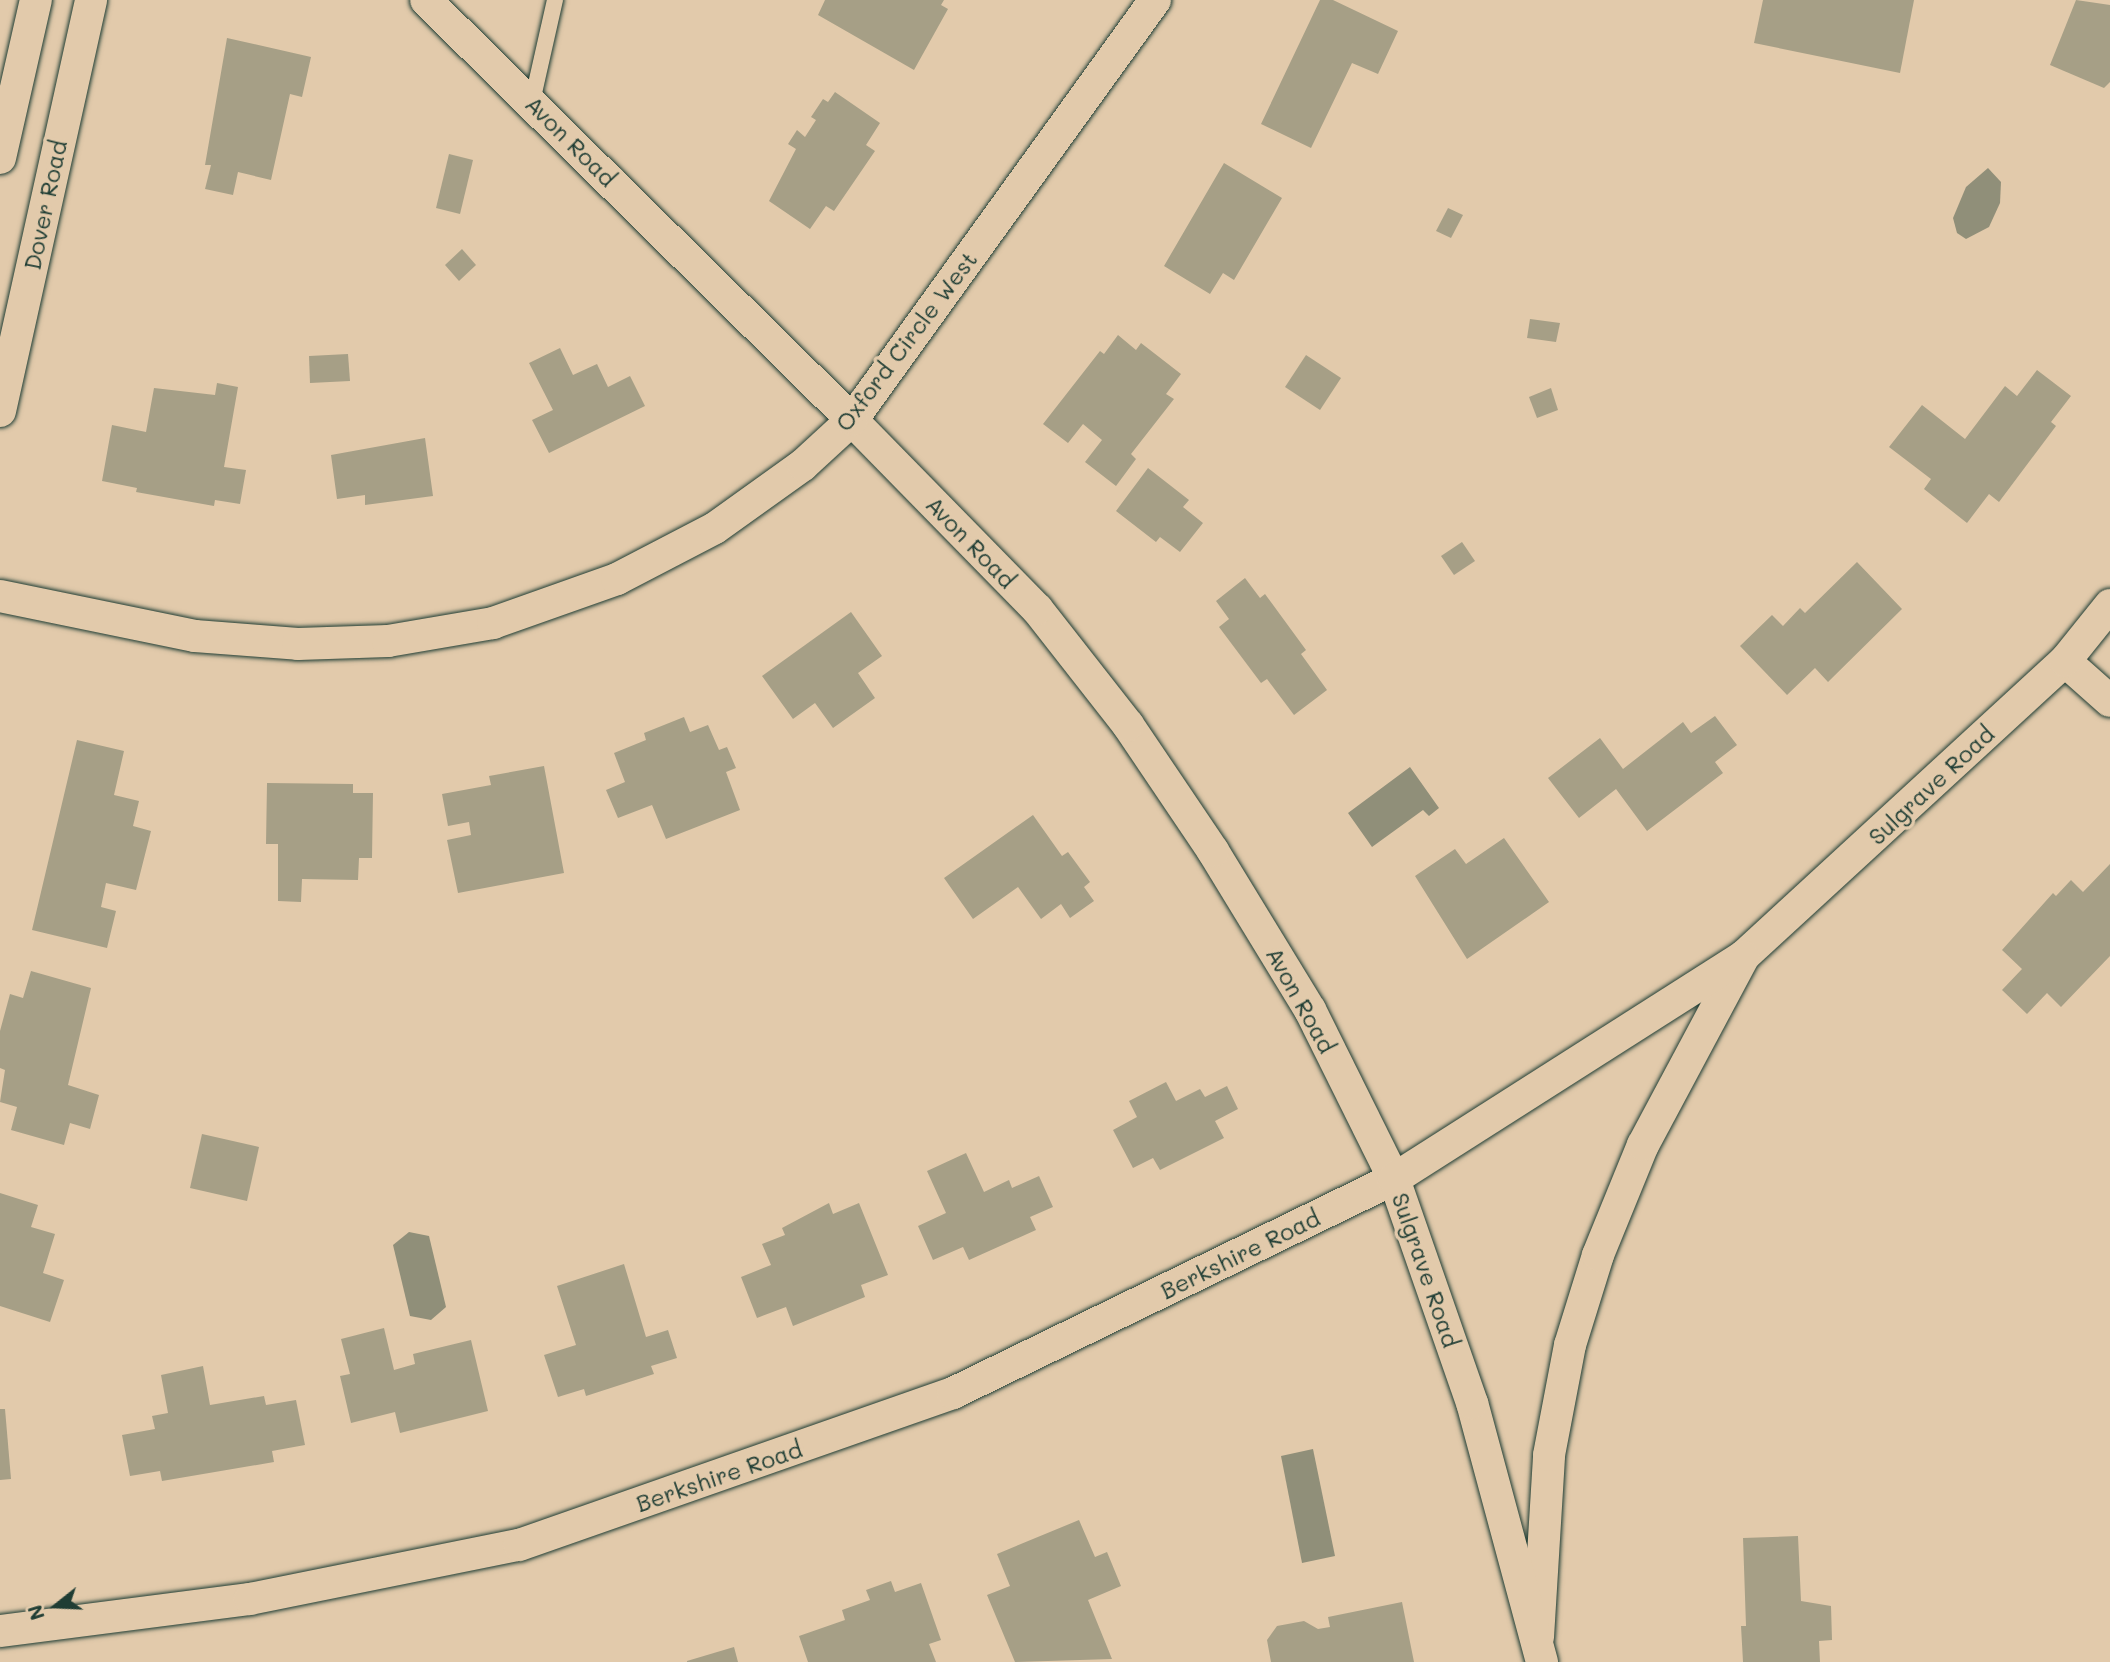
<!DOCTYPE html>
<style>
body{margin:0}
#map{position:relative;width:2110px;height:1662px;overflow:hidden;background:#e2caab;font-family:Mali,sans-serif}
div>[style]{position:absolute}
.water>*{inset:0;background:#908f79}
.building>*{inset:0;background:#a69f86}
.roads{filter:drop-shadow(0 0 2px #1f3d34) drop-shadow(0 0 2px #1f3d34)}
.lane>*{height:16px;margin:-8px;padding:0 8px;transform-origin:8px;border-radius:8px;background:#e2caab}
.street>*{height:32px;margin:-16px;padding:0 16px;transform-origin:16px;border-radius:16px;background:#e2caab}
span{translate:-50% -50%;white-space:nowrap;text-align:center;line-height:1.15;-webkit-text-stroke:7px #e2caab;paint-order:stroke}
.street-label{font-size:23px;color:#1f3d34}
.north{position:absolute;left:21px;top:1571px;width:70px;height:70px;-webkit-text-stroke:5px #e2caab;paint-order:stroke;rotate:252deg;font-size:19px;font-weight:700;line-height:28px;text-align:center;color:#1f3d34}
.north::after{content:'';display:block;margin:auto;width:24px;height:32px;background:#1f3d34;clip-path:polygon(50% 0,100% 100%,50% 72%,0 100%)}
</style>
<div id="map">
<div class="water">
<div style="clip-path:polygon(1988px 168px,2001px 182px,2000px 203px,1989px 227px,1966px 239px,1957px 233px,1953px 218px,1966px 187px)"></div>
<div style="clip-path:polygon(1410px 767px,1439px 808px,1429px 816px,1423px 810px,1372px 847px,1348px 813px)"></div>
<div style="clip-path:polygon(409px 1232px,429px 1236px,446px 1307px,431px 1320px,410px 1316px,393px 1245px)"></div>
<div style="clip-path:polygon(1313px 1449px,1335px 1556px,1302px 1563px,1281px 1456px)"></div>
</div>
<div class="building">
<div style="clip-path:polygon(825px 0,944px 0,941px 5px,948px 9px,914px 70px,818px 15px)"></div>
<div style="clip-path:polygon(1320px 0,1333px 0,1398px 31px,1378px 74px,1352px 63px,1311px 148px,1261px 124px)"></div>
<div style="clip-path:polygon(1763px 0,1914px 0,1900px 73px,1754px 43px)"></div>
<div style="clip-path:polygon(2076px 0,2110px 5px,2110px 82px,2104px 88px,2050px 65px)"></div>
<div style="clip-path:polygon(227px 38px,311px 57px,302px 97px,290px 94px,271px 180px,238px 172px,233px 195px,205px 189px,211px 165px,205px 165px)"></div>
<div style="clip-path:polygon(835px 92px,880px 123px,866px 145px,875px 151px,834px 211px,826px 206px,810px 229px,769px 201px,796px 149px,788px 144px,797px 130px,805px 137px,816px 120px,811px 117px,823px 99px,828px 102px)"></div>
<div style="clip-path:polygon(449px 154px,473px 160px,460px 214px,436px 208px)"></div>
<div style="clip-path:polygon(1224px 163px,1282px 198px,1234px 280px,1223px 273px,1210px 294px,1164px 266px)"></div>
<div style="clip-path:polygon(1448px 208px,1463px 215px,1451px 238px,1436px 231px)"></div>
<div style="clip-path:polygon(462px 249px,476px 265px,459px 281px,445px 265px)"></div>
<div style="clip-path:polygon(1530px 319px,1560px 323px,1556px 342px,1527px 338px)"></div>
<div style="clip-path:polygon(1118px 335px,1136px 350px,1141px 343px,1181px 374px,1166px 394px,1174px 399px,1131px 454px,1136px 459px,1116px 486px,1085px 462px,1102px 440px,1083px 424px,1068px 443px,1043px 424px,1100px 351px,1104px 354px)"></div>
<div style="clip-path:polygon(560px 348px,573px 375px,597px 364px,608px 387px,630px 376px,645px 406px,549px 453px,532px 420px,553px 410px,529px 363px)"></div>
<div style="clip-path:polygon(348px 354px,350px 381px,310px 383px,309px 356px)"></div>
<div style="clip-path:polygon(1306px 355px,1341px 378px,1320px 410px,1285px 387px)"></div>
<div style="clip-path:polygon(2037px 370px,2071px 396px,2051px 422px,2056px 426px,1999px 502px,1989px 494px,1967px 523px,1924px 489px,1931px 479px,1889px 447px,1922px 405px,1965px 439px,2005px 386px,2017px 396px)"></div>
<div style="clip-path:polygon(217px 383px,238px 387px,224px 467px,246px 470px,240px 504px,215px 500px,214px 506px,136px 492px,137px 488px,102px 481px,112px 425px,146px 432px,154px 388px,215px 395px)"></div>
<div style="clip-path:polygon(1551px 388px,1558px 410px,1537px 418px,1529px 397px)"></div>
<div style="clip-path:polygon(425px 438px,433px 496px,365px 505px,365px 495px,337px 499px,331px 455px)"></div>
<div style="clip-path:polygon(1148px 468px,1189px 500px,1183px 507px,1203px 523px,1180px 552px,1160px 537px,1156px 542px,1116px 511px)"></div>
<div style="clip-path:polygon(1462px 542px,1475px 561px,1454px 575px,1441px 556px)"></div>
<div style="clip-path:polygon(1857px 562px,1902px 609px,1828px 682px,1815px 668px,1787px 695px,1740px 646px,1772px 615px,1783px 626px,1800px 608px,1805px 613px)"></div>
<div style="clip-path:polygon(1245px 578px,1260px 598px,1265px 594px,1306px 650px,1301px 654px,1327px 690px,1294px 715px,1267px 679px,1261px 683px,1219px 627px,1229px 619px,1216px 601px)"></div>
<div style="clip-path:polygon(851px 612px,882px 656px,858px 673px,875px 698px,833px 728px,815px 703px,793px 719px,762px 676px)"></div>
<div style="clip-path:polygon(1715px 716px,1737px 745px,1715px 762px,1723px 773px,1647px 831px,1616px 789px,1579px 818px,1548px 778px,1600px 738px,1623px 769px,1683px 722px,1691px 733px)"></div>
<div style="clip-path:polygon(684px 717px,690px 732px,708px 725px,719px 750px,727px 747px,736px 768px,726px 772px,740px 810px,666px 839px,652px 805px,618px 818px,606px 790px,625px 782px,614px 753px,646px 740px,644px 733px)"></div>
<div style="clip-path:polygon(77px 740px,124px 751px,114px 795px,139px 801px,133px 826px,151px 831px,136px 890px,106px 883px,101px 907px,116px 911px,107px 948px,32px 930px)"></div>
<div style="clip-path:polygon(544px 766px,564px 873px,458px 893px,447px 840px,471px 835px,469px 822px,448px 826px,442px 794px,491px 785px,489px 776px)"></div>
<div style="clip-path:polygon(267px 783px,353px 784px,353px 793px,373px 793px,372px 858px,359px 858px,358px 880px,302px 879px,301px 902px,278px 901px,278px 844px,266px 844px)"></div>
<div style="clip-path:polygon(1033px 815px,1062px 856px,1068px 852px,1090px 882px,1084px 887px,1094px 901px,1070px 918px,1061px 904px,1041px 919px,1018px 887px,973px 919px,944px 878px)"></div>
<div style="clip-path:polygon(1504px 838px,1549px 902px,1467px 959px,1415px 876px,1455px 849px,1466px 864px)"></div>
<div style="clip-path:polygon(2110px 864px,2110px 956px,2061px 1007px,2047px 993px,2027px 1014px,2002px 990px,2022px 969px,2002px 950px,2053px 893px,2056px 896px,2071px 880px,2083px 892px)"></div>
<div style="clip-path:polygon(31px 971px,91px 988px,68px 1085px,99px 1095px,90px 1129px,70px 1123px,64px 1145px,11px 1130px,17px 1107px,0 1102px,5px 1070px,0 1068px,0 1031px,10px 994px,23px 998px)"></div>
<div style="clip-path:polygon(1166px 1082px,1176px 1101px,1200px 1089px,1205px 1097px,1227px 1086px,1238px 1109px,1215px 1121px,1224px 1138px,1160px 1170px,1153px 1158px,1133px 1168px,1113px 1130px,1137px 1117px,1129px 1101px)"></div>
<div style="clip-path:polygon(202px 1134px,259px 1147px,247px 1201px,190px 1188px)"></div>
<div style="clip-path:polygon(966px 1153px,984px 1192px,1009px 1180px,1012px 1188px,1039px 1176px,1053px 1207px,1030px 1217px,1036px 1230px,969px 1260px,963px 1247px,933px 1260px,918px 1226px,946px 1213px,927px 1171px)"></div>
<div style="clip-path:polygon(0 1193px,38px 1205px,31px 1227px,55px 1234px,43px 1273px,64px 1280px,50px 1322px,0 1306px)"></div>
<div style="clip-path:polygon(829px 1203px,833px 1214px,859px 1203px,888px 1275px,861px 1285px,865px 1297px,793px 1326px,786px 1307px,757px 1318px,741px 1277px,771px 1265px,762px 1244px,785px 1235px,782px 1228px)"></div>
<div style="clip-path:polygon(624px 1264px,646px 1337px,668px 1330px,677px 1358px,651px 1366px,654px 1374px,586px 1396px,584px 1389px,558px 1397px,544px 1355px,576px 1345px,557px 1286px)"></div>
<div style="clip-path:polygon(384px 1328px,394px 1370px,415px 1364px,413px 1354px,471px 1340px,488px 1411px,400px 1433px,395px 1412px,351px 1423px,340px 1376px,350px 1374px,341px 1339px)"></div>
<div style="clip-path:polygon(203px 1366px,210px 1405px,264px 1396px,266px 1405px,296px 1400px,305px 1445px,272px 1451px,274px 1462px,162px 1481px,160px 1471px,130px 1476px,122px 1435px,155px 1429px,152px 1416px,168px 1413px,161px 1375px)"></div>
<div style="clip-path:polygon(0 1409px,5px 1409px,11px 1479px,0 1480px)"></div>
<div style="clip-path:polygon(1079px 1520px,1095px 1557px,1107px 1552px,1121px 1586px,1088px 1600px,1112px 1659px,1015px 1662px,987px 1595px,1010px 1586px,997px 1554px)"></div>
<div style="clip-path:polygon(1798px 1536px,1801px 1601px,1831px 1606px,1832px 1640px,1819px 1641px,1820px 1662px,1743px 1662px,1741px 1626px,1746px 1626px,1743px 1538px)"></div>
<div style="clip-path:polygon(891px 1581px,895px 1592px,921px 1583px,941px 1640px,929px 1644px,936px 1662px,808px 1662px,799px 1636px,845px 1620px,842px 1610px,870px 1600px,866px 1590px)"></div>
<div style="clip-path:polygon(1402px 1602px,1414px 1662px,1271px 1662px,1267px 1640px,1277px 1626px,1304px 1621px,1318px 1629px,1330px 1627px,1328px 1617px)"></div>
<div style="clip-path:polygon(734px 1647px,738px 1662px,687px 1662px,687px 1661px)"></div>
</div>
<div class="roads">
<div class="lane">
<div style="left:532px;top:102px;width:105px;rotate:-77.3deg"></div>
</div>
<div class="street">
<div style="left:0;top:158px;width:162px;rotate:-77.2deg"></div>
<div style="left:0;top:411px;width:421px;rotate:-77.5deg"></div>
<div style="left:0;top:596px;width:199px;rotate:11.6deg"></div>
<div style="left:195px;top:636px;width:103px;rotate:4.4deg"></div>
<div style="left:298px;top:644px;width:90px;rotate:-1.9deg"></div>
<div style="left:388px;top:641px;width:107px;rotate:-9.7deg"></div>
<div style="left:493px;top:623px;width:132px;rotate:-19.5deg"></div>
<div style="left:617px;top:579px;width:110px;rotate:-27.5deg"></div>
<div style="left:715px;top:528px;width:108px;rotate:-35.6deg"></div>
<div style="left:803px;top:465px;width:67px;rotate:-42.6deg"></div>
<div style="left:852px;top:420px;width:518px;rotate:-54.19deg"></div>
<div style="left:2065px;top:661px;width:60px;rotate:41.6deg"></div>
<div style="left:0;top:1631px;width:252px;rotate:-7.3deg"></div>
<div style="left:250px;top:1599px;width:274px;rotate:-11.4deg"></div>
<div style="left:519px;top:1545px;width:460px;rotate:-19.3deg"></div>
<div style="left:953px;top:1393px;width:490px;rotate:-25.9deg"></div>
<div style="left:1394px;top:1179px;width:189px;rotate:-116.4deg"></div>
<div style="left:1310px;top:1010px;width:186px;rotate:-121.4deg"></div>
<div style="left:1213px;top:851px;width:152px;rotate:-124deg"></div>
<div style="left:1128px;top:725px;width:147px;rotate:-128.1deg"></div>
<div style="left:1037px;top:609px;width:264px;rotate:-134.4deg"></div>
<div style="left:852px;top:420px;width:598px;rotate:-135.41deg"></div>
<div style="left:1538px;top:1637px;width:182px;rotate:-86.5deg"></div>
<div style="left:1549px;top:1455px;width:112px;rotate:-79.2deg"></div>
<div style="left:1570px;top:1345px;width:94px;rotate:-72.7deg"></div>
<div style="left:1598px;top:1255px;width:119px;rotate:-67.8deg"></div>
<div style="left:1643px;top:1145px;width:214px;rotate:-61.9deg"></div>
<div style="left:1744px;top:956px;width:436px;rotate:-42.6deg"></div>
<div style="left:2065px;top:661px;width:72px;rotate:-51.2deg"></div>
<div style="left:1542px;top:1662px;width:268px;rotate:-105.1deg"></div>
<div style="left:1472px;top:1403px;width:237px;rotate:-109.2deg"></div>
<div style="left:1394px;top:1179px;width:414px;rotate:-32.5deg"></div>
</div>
</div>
<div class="street-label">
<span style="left:571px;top:141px;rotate:45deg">Avon Road</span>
<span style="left:45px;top:205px;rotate:-78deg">Dover Road</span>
<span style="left:906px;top:341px;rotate:-53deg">Oxford Circle West</span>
<span style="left:971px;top:542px;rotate:46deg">Avon Road</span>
<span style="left:1931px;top:785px;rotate:-43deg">Sulgrave Road</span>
<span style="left:1301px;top:1000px;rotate:61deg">Avon Road</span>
<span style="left:1240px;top:1254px;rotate:-26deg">Berkshire Road</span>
<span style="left:1426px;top:1270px;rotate:71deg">Sulgrave Road</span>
<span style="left:719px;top:1476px;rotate:-19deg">Berkshire Road</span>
</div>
<div class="north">N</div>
</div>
